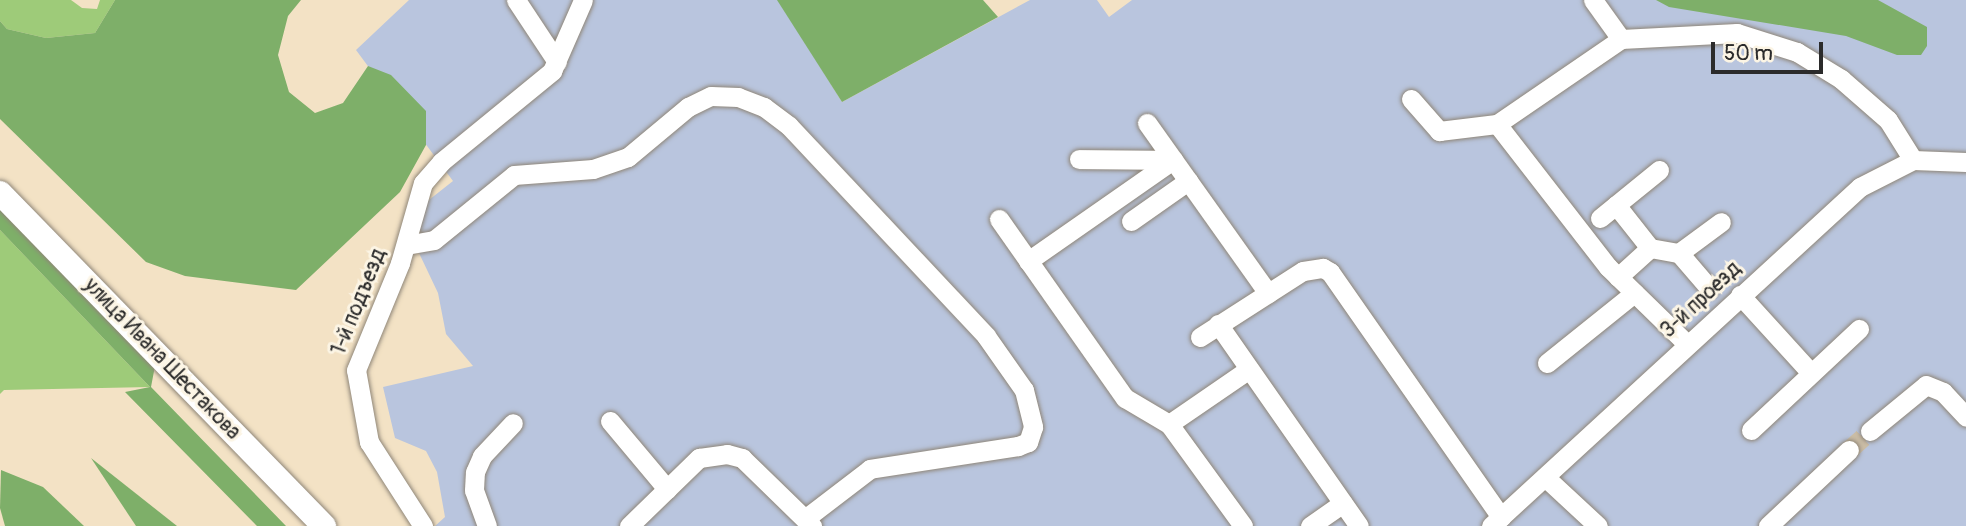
<!DOCTYPE html>
<meta charset="utf-8">
<style>
body{margin:0}
#map{position:relative;width:1966px;height:526px;overflow:hidden;background:#f3e2c5;font-family:Pangolin,sans-serif}
div>[style]{position:absolute}
.industrial>*{inset:0;background:#b9c5de}
.green>*{inset:0;background:#9ecb79}
.forest>*{inset:0;background:#7eaf69}
.minor-tunnel>*{height:19px;margin-top:-9.5px;transform-origin:0;background:repeating-linear-gradient(90deg,#cbbda6 0 19px,transparent 0 29px)}
.roads{filter:drop-shadow(0 0 2px #8f8678) drop-shadow(0 0 2px #8f8678)}
.minor>*{height:19px;margin:-9.5px;padding:0 9.5px;transform-origin:9.5px;border-radius:9.5px;background:#fff}
.major>*{height:24px;margin:-12px;padding:0 12px;transform-origin:12px;border-radius:12px;background:#fff}
span{translate:-50% -50%;white-space:nowrap;text-align:center;line-height:1.15;-webkit-text-stroke:6px #fcf5e5;paint-order:stroke}
.street-label{font-size:21px;color:#2b2b2b}
.scale{position:absolute;left:1711px;top:42px;width:112px;height:32px;box-sizing:border-box;border:4px solid #2b2b2b;border-top:0;padding-left:9px;font-size:21px;line-height:24px;white-space:nowrap;color:#2b2b2b;-webkit-text-stroke:5px #fcf5e5;paint-order:stroke}
</style>
<div id="map">
<div class="industrial">
<div style="clip-path:polygon(409px 0,779px 0,842px 102px,1030px 0,1097px 0,1109px 17px,1132px 0,1966px 0,1966px 526px,435px 526px,445px 517px,437px 472px,426px 451px,395px 438px,383px 387px,473px 366px,446px 334px,438px 293px,419px 253px,420px 207px,453px 181px,356px 50px)"></div>
</div>
<div class="green">
<div style="clip-path:polygon(0 0,71px 0,82px 8px,97px 9px,100px 0,115px 0,95px 33px,46px 38px,7px 29px,0 21px)"></div>
<div style="clip-path:polygon(0 230px,150px 387px,4px 390px,0 394px)"></div>
</div>
<div class="forest">
<div style="clip-path:polygon(115px 0,301px 0,288px 16px,278px 55px,289px 92px,315px 113px,343px 103px,368px 66px,391px 75px,426px 111px,426px 145px,400px 192px,296px 290px,185px 276px,146px 262px,0 119px,0 21px,7px 29px,46px 38px,95px 33px)"></div>
<div style="clip-path:polygon(777px 0,983px 0,998px 17px,842px 102px)"></div>
<div style="clip-path:polygon(1656px 0,1878px 0,1927px 27px,1927px 46px,1921px 55px,1897px 55px,1846px 36px,1669px 7px)"></div>
<div style="clip-path:polygon(0 206px,155px 366px,151px 387px,286px 526px,257px 526px,125px 392px,150px 387px,0 230px)"></div>
<div style="clip-path:polygon(91px 458px,177px 526px,136px 526px)"></div>
<div style="clip-path:polygon(1px 470px,43px 487px,84px 526px,5px 526px,0 508px)"></div>
</div>
<div class="minor-tunnel">
<div style="left:1849px;top:450px;width:28px;rotate:-42deg"></div>
</div>
<div class="roads">
<div class="minor">
<div style="left:516px;top:0;width:74px;rotate:56.5deg"></div>
<div style="left:1593px;top:0;width:48px;rotate:54.3deg"></div>
<div style="left:1411px;top:99px;width:43px;rotate:48.8deg"></div>
<div style="left:1439px;top:131px;width:58px;rotate:-6.9deg"></div>
<div style="left:1497px;top:124px;width:150px;rotate:-34.4deg"></div>
<div style="left:1621px;top:39px;width:116px;rotate:-3deg"></div>
<div style="left:1737px;top:33px;width:63px;rotate:17.6deg"></div>
<div style="left:1797px;top:52px;width:52px;rotate:31.5deg"></div>
<div style="left:1841px;top:79px;width:62px;rotate:41.1deg"></div>
<div style="left:1888px;top:120px;width:47px;rotate:58deg"></div>
<div style="left:1147px;top:123px;width:209px;rotate:54.6deg"></div>
<div style="left:1497px;top:124px;width:181px;rotate:52.2deg"></div>
<div style="left:1608px;top:267px;width:110px;rotate:44.3deg"></div>
<div style="left:1079px;top:159px;width:94px;rotate:0.6deg"></div>
<div style="left:1616px;top:205px;width:55px;rotate:51.7deg"></div>
<div style="left:1650px;top:248px;width:29px;rotate:10deg"></div>
<div style="left:1679px;top:253px;width:52px;rotate:-36.4deg"></div>
<div style="left:1600px;top:218px;width:76px;rotate:-39.1deg"></div>
<div style="left:999px;top:219px;width:219px;rotate:54.9deg"></div>
<div style="left:1125px;top:398px;width:51px;rotate:30.6deg"></div>
<div style="left:1169px;top:424px;width:126px;rotate:54deg"></div>
<div style="left:1131px;top:221px;width:70px;rotate:-35.1deg"></div>
<div style="left:406px;top:245px;width:28px;rotate:-10deg"></div>
<div style="left:434px;top:240px;width:103px;rotate:-39.1deg"></div>
<div style="left:514px;top:175px;width:79px;rotate:-4.3deg"></div>
<div style="left:593px;top:169px;width:37px;rotate:-19deg"></div>
<div style="left:628px;top:157px;width:78px;rotate:-39.8deg"></div>
<div style="left:688px;top:107px;width:25px;rotate:-26deg"></div>
<div style="left:711px;top:96px;width:27px;rotate:2deg"></div>
<div style="left:738px;top:97px;width:28px;rotate:21deg"></div>
<div style="left:764px;top:107px;width:31px;rotate:37deg"></div>
<div style="left:789px;top:126px;width:288px;rotate:46.8deg"></div>
<div style="left:986px;top:336px;width:66px;rotate:54.9deg"></div>
<div style="left:1024px;top:390px;width:38px;rotate:76deg"></div>
<div style="left:1033px;top:427px;width:16px;rotate:108deg"></div>
<div style="left:1028px;top:442px;width:11px;rotate:158deg"></div>
<div style="left:1018px;top:446px;width:150px;rotate:171.2deg"></div>
<div style="left:870px;top:469px;width:81px;rotate:142.6deg"></div>
<div style="left:1679px;top:253px;width:46px;rotate:49.4deg"></div>
<div style="left:1028px;top:261px;width:177px;rotate:-34.9deg"></div>
<div style="left:1618px;top:277px;width:43px;rotate:-42.2deg"></div>
<div style="left:1740px;top:295px;width:105px;rotate:47.7deg"></div>
<div style="left:1218px;top:324px;width:246px;rotate:55.1deg"></div>
<div style="left:1200px;top:337px;width:122px;rotate:-32.7deg"></div>
<div style="left:1303px;top:271px;width:20px;rotate:-9deg"></div>
<div style="left:1323px;top:268px;width:8px;rotate:30deg"></div>
<div style="left:1330px;top:272px;width:299px;rotate:55.1deg"></div>
<div style="left:1547px;top:363px;width:112px;rotate:-38.8deg"></div>
<div style="left:610px;top:421px;width:89px;rotate:50deg"></div>
<div style="left:1169px;top:424px;width:97px;rotate:-34.5deg"></div>
<div style="left:1751px;top:430px;width:148px;rotate:-43.1deg"></div>
<div style="left:1870px;top:431px;width:72px;rotate:-39.4deg"></div>
<div style="left:1926px;top:385px;width:18px;rotate:22deg"></div>
<div style="left:1943px;top:392px;width:34px;rotate:47deg"></div>
<div style="left:1545px;top:477px;width:72px;rotate:42.8deg"></div>
<div style="left:423px;top:526px;width:100px;rotate:-122.7deg"></div>
<div style="left:369px;top:442px;width:73px;rotate:-100.2deg"></div>
<div style="left:356px;top:370px;width:116px;rotate:-67.6deg"></div>
<div style="left:400px;top:263px;width:83px;rotate:-74deg"></div>
<div style="left:423px;top:183px;width:28px;rotate:-49deg"></div>
<div style="left:441px;top:162px;width:144px;rotate:-39.3deg"></div>
<div style="left:552px;top:71px;width:77px;rotate:-66.4deg"></div>
<div style="left:487px;top:526px;width:38px;rotate:-110deg"></div>
<div style="left:474px;top:490px;width:18px;rotate:-87deg"></div>
<div style="left:475px;top:472px;width:17px;rotate:-66deg"></div>
<div style="left:482px;top:456px;width:45px;rotate:-46.8deg"></div>
<div style="left:629px;top:526px;width:98px;rotate:-44.2deg"></div>
<div style="left:699px;top:458px;width:28px;rotate:-8deg"></div>
<div style="left:727px;top:454px;width:16px;rotate:15deg"></div>
<div style="left:742px;top:458px;width:98px;rotate:44.2deg"></div>
<div style="left:1310px;top:526px;width:40px;rotate:-34.9deg"></div>
<div style="left:1491px;top:526px;width:501px;rotate:-42.57deg"></div>
<div style="left:1860px;top:187px;width:59px;rotate:-27deg"></div>
<div style="left:1913px;top:160px;width:53px;rotate:2.2deg"></div>
<div style="left:1768px;top:526px;width:111px;rotate:-43.2deg"></div>
</div>
<div class="major">
<div style="left:0;top:193px;width:465px;rotate:45.8deg"></div>
</div>
</div>
<div class="street-label">
<span style="left:1701px;top:300px;rotate:-43deg">3-й проезд</span>
<span style="left:359px;top:302px;rotate:-68deg">1-й подъезд</span>
<span style="left:162px;top:359px;rotate:46deg">улица Ивана Шестакова</span>
</div>
<div class="scale">50 m</div>
</div>
